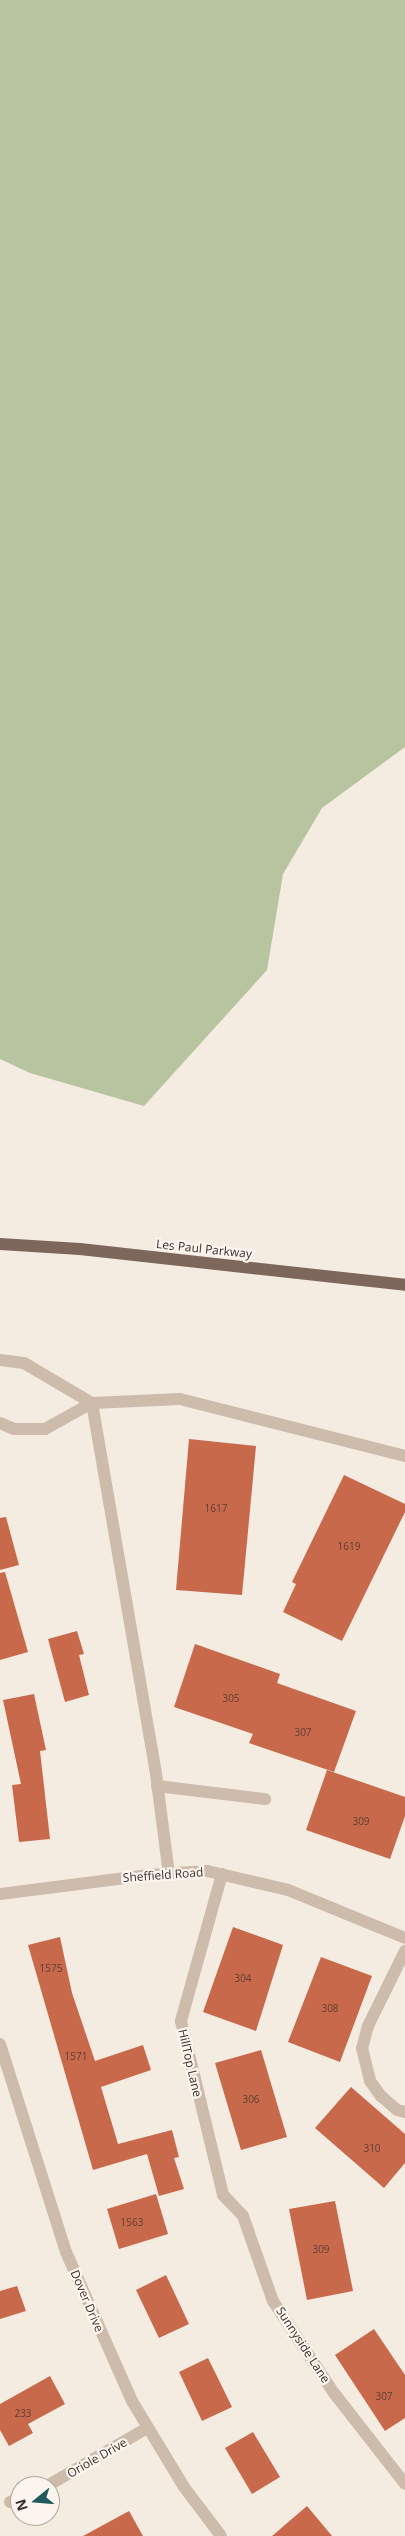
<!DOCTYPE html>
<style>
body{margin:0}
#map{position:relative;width:405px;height:2536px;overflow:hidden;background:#f4ebe1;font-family:"Open Sans",sans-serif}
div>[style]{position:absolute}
.green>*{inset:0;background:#b8c4a0}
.building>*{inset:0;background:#c8694b}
.street>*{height:12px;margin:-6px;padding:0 6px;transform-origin:6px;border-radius:6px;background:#cdbbac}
.primary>*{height:12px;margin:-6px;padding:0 6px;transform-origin:6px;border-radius:6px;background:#7d675c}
span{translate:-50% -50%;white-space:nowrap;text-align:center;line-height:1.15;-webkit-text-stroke:4.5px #fbf5ee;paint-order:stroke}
.number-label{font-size:10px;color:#5e3e33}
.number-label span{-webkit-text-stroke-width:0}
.street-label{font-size:12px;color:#3b302b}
.north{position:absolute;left:10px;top:2476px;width:50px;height:50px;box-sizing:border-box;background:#fbf5ee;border:1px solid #aea6a0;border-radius:50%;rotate:253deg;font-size:14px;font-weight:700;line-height:20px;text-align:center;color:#3b302b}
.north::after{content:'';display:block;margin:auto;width:18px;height:22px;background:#1f5a5e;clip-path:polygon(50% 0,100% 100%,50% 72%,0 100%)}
</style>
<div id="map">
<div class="green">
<div style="clip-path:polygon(0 0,405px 0,405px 747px,322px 808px,283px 874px,267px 970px,144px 1106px,30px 1073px,0 1059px)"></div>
</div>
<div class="building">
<div style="clip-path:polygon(189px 1439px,256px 1446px,242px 1595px,176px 1590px)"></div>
<div style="clip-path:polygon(344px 1475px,405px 1504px,405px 1512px,342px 1641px,283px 1612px,296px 1584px,292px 1582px)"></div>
<div style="clip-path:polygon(6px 1517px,19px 1565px,0 1570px,0 1518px)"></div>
<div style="clip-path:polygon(5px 1572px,28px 1652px,0 1660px,0 1573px)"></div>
<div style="clip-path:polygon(77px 1631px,84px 1654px,79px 1655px,89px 1695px,65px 1702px,48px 1639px)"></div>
<div style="clip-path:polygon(195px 1644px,280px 1674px,277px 1683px,356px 1711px,334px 1772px,249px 1743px,253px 1734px,174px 1707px)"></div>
<div style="clip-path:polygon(34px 1694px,46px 1750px,40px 1751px,50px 1839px,19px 1842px,12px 1785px,21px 1784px,3px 1700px)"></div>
<div style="clip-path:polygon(327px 1770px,405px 1797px,405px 1816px,390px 1859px,306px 1830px)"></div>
<div style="clip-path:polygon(233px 1927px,283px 1945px,256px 2031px,203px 2012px)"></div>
<div style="clip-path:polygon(60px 1937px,72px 1993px,95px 2061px,143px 2045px,151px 2070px,101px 2087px,118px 2144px,172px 2130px,179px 2157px,174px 2158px,184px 2189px,159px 2196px,147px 2154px,93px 2170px,28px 1945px)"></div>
<div style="clip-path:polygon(321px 1957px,372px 1976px,340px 2062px,288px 2042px)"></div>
<div style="clip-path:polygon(261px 2050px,287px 2137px,241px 2150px,215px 2063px)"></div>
<div style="clip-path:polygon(351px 2087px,405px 2134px,405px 2163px,384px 2188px,315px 2128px)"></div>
<div style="clip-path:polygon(156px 2194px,168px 2234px,119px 2249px,107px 2209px)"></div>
<div style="clip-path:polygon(335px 2201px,353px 2291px,307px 2300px,289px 2209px)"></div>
<div style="clip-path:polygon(166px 2275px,189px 2324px,159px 2338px,136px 2290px)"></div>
<div style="clip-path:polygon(17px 2286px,26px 2311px,0 2319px,0 2291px)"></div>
<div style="clip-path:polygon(374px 2329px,405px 2375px,405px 2418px,385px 2431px,335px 2355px)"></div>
<div style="clip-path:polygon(208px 2358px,232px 2407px,202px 2421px,179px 2372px)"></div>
<div style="clip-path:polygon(50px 2376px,65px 2404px,28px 2424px,33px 2433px,9px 2446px,0 2430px,0 2404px)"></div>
<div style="clip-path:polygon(253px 2432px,280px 2477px,252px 2494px,225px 2448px)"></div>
<div style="clip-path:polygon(307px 2506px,332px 2536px,272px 2536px)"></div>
<div style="clip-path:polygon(129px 2511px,143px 2536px,83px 2536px)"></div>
</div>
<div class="street">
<div style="left:0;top:1360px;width:24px;rotate:7deg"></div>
<div style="left:24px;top:1363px;width:79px;rotate:30.5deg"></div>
<div style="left:92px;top:1403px;width:376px;rotate:80.2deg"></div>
<div style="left:156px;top:1774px;width:101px;rotate:82.6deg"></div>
<div style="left:0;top:1423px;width:15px;rotate:23deg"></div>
<div style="left:14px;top:1429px;width:31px"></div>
<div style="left:45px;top:1429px;width:54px;rotate:-29deg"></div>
<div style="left:92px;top:1403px;width:88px;rotate:-2.6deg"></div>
<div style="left:180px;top:1399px;width:232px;rotate:14.2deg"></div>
<div style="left:157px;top:1786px;width:109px;rotate:6.9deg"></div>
<div style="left:222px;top:1874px;width:153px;rotate:105.6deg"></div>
<div style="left:181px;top:2021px;width:179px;rotate:76.4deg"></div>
<div style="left:223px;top:2195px;width:29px;rotate:46deg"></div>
<div style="left:243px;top:2216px;width:90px;rotate:70.6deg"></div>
<div style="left:273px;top:2301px;width:110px;rotate:56.5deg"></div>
<div style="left:334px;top:2393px;width:115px;rotate:52deg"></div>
<div style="left:0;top:1894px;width:150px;rotate:-7.3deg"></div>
<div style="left:149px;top:1875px;width:58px;rotate:-3.9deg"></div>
<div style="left:207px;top:1871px;width:83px;rotate:13.2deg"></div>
<div style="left:288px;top:1890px;width:126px;rotate:22.3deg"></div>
<div style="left:405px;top:1951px;width:84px;rotate:116.3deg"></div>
<div style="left:368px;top:2026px;width:23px;rotate:105deg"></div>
<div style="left:362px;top:2048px;width:34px;rotate:76deg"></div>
<div style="left:370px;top:2081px;width:19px;rotate:54deg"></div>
<div style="left:381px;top:2096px;width:21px;rotate:41deg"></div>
<div style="left:397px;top:2110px;width:8px;rotate:14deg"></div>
<div style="left:0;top:2044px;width:218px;rotate:72.4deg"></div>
<div style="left:66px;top:2252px;width:163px;rotate:66.1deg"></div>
<div style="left:132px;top:2401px;width:100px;rotate:58.8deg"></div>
<div style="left:184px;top:2487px;width:61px;rotate:52.9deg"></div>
<div style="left:47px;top:2486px;width:116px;rotate:-30.1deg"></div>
<div style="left:10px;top:2502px;width:11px;rotate:-22deg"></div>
</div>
<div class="primary">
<div style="left:0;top:1244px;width:80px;rotate:3.6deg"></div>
<div style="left:80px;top:1249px;width:327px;rotate:6.3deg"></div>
</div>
<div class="number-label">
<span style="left:216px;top:1509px">1617</span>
<span style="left:349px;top:1547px">1619</span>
<span style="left:231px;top:1699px">305</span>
<span style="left:303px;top:1733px">307</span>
<span style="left:361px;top:1822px">309</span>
<span style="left:51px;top:1969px">1575</span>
<span style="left:243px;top:1979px">304</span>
<span style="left:330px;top:2009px">308</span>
<span style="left:76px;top:2057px">1571</span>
<span style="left:251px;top:2100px">306</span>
<span style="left:372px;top:2149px">310</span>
<span style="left:132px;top:2223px">1563</span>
<span style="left:321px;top:2250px">309</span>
<span style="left:384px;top:2397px">307</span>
<span style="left:23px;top:2414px">233</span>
</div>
<div class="street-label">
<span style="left:204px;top:1249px;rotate:6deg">Les Paul Parkway</span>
<span style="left:163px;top:1875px;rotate:-4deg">Sheffield Road</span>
<span style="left:190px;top:2063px;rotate:77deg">HillTop Lane</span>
<span style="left:87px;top:2301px;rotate:67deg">Dover Drive</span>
<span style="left:303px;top:2345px;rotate:57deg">Sunnyside Lane</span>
<span style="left:97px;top:2458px;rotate:-30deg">Oriole Drive</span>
</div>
<div class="north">N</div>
</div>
